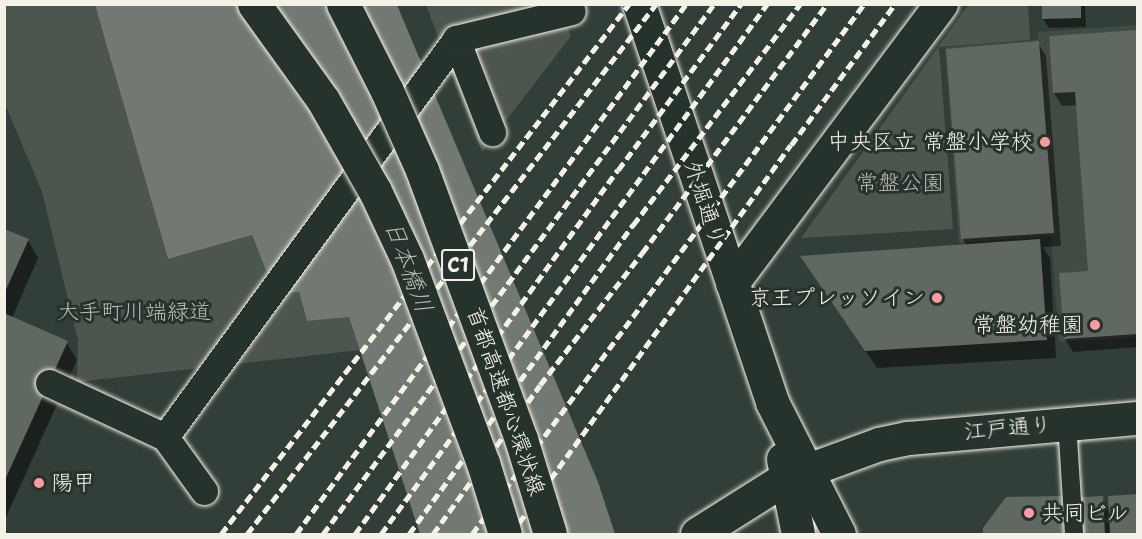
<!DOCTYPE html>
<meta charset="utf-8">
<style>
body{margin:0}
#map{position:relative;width:1142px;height:539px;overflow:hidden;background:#323e38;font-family:"Shantell Sans","Klee One",sans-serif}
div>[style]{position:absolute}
.built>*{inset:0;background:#404b44}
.green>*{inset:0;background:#4c564f}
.water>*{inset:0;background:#727972}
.shadow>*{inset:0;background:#0007}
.building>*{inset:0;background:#5f6861}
.roads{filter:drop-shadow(0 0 2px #f4f1e8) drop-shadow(0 0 2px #f4f1e8)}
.service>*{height:18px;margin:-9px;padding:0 9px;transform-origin:9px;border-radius:9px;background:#26332d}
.pedestrian>*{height:27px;margin:-13.5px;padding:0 13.5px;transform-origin:13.5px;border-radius:13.5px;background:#26332d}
.minor>*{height:33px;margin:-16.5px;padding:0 16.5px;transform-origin:16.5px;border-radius:16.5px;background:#26332d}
.secondary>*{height:33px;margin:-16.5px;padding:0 16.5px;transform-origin:16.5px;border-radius:16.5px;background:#26332d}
.rail>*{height:4.5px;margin-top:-2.25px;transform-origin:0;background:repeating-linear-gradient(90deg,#f4f1e8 0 9px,transparent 0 13.5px)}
.bridges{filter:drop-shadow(0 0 2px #f4f1e8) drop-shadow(0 0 2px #f4f1e8)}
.motorway-bridge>*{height:33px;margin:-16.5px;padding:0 16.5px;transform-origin:16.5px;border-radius:16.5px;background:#26332d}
.dots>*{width:16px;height:16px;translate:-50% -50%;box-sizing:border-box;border:3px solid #26332d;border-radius:50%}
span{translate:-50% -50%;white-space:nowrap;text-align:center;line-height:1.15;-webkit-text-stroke:6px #26332d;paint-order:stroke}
.shield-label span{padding:2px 4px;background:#26332d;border:2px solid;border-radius:4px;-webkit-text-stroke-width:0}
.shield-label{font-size:21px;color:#f4f1e8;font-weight:700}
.poi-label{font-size:22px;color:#f4f1e8}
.right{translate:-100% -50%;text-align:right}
.left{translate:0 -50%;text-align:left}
.park-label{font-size:22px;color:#b9bbb2}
.street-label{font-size:22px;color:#f4f1e8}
.water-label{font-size:24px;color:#babbb3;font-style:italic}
.frame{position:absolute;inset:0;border:6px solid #f4f1e8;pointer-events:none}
</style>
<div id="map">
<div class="built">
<div style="clip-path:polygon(1137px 25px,1137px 337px,1059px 342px,1051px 236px,959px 243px,945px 47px,1038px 40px,1038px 32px)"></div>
</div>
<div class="green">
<div style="clip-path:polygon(969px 4px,1028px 5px,1030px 40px,939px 47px,953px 229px,801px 238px)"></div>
<div style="clip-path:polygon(4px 5px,95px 5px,168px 259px,252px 235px,275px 293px,299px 292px,307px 321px,349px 316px,360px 350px,77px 382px,78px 340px,42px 192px,5px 104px)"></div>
<div style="clip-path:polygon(426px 5px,559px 5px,571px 36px,482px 152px)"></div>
</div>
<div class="water">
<div style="clip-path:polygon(95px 5px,397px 5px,598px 482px,615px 534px,420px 534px,349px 317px,307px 321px,299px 292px,275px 293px,252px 235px,168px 259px)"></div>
</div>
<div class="shadow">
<div style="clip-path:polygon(1043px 4px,1085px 4px,1086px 27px,1049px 28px,1043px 19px)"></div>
<div style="clip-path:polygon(1138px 31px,1138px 347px,1073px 352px,1065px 339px,1089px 272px,1077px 105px,1062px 106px,1054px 93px)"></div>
<div style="clip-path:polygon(1038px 43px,1046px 56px,1061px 246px,1043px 247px,1050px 258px,1056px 358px,877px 368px,813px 274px,967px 246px,963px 239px,948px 50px)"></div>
<div style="clip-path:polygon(4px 230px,28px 240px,38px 258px,12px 318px,66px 342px,77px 360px,4px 522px)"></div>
<div style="clip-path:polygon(1138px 496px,1138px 534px,1084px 534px,1082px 499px,1102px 498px,1110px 511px)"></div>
<div style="clip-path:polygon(1061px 498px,1072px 516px,1073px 534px,985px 534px,985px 529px)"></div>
</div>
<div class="building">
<div style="clip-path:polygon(1042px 4px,1081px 4px,1081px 18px,1042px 19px)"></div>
<div style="clip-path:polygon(1138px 30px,1138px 334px,1064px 339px,1059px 273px,1088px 271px,1075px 92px,1053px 93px,1049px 36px)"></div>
<div style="clip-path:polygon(1039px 41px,1054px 233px,961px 239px,946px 49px)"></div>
<div style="clip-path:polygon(4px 229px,29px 239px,4px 294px)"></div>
<div style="clip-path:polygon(1040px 239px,1047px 340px,865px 351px,800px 256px)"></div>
<div style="clip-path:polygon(4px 313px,68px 341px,4px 482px)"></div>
<div style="clip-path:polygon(1138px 494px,1138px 534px,1110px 534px,1108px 496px)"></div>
<div style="clip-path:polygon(1062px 496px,1064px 534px,983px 534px,983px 528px,1006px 497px)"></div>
<div style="clip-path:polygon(1103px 496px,1105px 534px,1083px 534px,1081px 497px)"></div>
</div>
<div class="roads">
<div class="service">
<div style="left:1067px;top:422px;width:112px;rotate:86.4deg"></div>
</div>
<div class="pedestrian">
<div style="left:456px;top:39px;width:100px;rotate:68.8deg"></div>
<div style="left:49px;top:383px;width:128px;rotate:25deg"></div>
<div style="left:204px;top:491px;width:67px;rotate:-125.8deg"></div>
<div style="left:165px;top:437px;width:493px;rotate:-53.8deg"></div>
<div style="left:456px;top:39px;width:119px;rotate:-13.6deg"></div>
</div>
<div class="minor">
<div style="left:732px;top:283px;width:349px;rotate:-53.2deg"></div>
</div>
<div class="secondary">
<div style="left:639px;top:4px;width:420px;rotate:71.5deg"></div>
<div style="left:772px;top:402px;width:148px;rotate:63.1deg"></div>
<div style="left:783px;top:459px;width:76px;rotate:78.7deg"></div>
<div style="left:697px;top:534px;width:105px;rotate:-32.2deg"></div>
<div style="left:786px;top:478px;width:99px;rotate:-20.1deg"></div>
<div style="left:879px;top:444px;width:30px;rotate:-12deg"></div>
<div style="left:908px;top:438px;width:231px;rotate:-5deg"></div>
</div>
</div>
<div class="rail">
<div style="left:221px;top:534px;width:669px;rotate:-52.41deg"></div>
<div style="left:247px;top:534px;width:669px;rotate:-52.34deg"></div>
<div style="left:296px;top:534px;width:658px;rotate:-53.65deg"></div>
<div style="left:323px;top:534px;width:659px;rotate:-53.58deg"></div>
<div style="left:355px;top:534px;width:449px;rotate:-54.2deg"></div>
<div style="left:618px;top:170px;width:207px;rotate:-53.5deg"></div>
<div style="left:381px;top:534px;width:656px;rotate:-53.93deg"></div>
<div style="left:409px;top:534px;width:382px;rotate:-54.1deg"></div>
<div style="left:633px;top:225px;width:277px;rotate:-52.9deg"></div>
<div style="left:433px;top:534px;width:183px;rotate:-54.3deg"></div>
<div style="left:540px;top:385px;width:167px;rotate:-52.3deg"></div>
<div style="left:642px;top:253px;width:310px;rotate:-53.4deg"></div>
<div style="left:472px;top:534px;width:659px;rotate:-53.51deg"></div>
<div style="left:511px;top:534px;width:479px;rotate:-54.3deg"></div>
<div style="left:791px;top:145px;width:175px;rotate:-53.6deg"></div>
</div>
<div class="bridges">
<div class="motorway-bridge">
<div style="left:254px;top:4px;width:118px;rotate:54.3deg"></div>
<div style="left:323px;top:100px;width:105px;rotate:60.3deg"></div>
<div style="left:375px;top:191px;width:75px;rotate:64.8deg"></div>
<div style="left:407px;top:259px;width:218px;rotate:69.6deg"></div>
<div style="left:483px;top:463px;width:74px;rotate:72.8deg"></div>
<div style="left:343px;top:4px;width:97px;rotate:63.2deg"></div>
<div style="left:387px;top:91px;width:86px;rotate:66.1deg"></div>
<div style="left:422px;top:170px;width:287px;rotate:69.8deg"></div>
<div style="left:521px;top:439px;width:99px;rotate:73deg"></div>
</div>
</div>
<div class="dots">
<div style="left:1045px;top:142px;background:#ff9aa2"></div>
<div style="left:937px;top:298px;background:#ff9aa2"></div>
<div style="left:1095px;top:325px;background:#ff9aa2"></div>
<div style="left:39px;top:483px;background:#ff9aa2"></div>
<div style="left:1029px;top:513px;background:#ff9aa2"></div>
</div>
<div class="shield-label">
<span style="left:458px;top:265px">C1</span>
</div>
<div class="poi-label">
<span class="right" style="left:1033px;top:142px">中央区立 常盤小学校</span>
<span class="right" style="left:925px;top:298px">京王プレッソイン</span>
<span class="right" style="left:1083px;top:325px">常盤幼稚園</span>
<span class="left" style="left:51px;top:483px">陽甲</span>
<span class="left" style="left:1041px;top:513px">共同ビル</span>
</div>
<div class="park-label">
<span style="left:900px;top:183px">常盤公園</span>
<span style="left:134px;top:312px">大手町川端緑道</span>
</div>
<div class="street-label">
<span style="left:705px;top:203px;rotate:72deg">外堀通り</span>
<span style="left:506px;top:401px;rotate:71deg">首都高速都心環状線</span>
<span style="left:1008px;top:428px;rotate:-5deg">江戸通り</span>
</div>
<div class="water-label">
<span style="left:408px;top:267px;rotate:70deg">日本橋川</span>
</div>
<div class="frame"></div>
</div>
